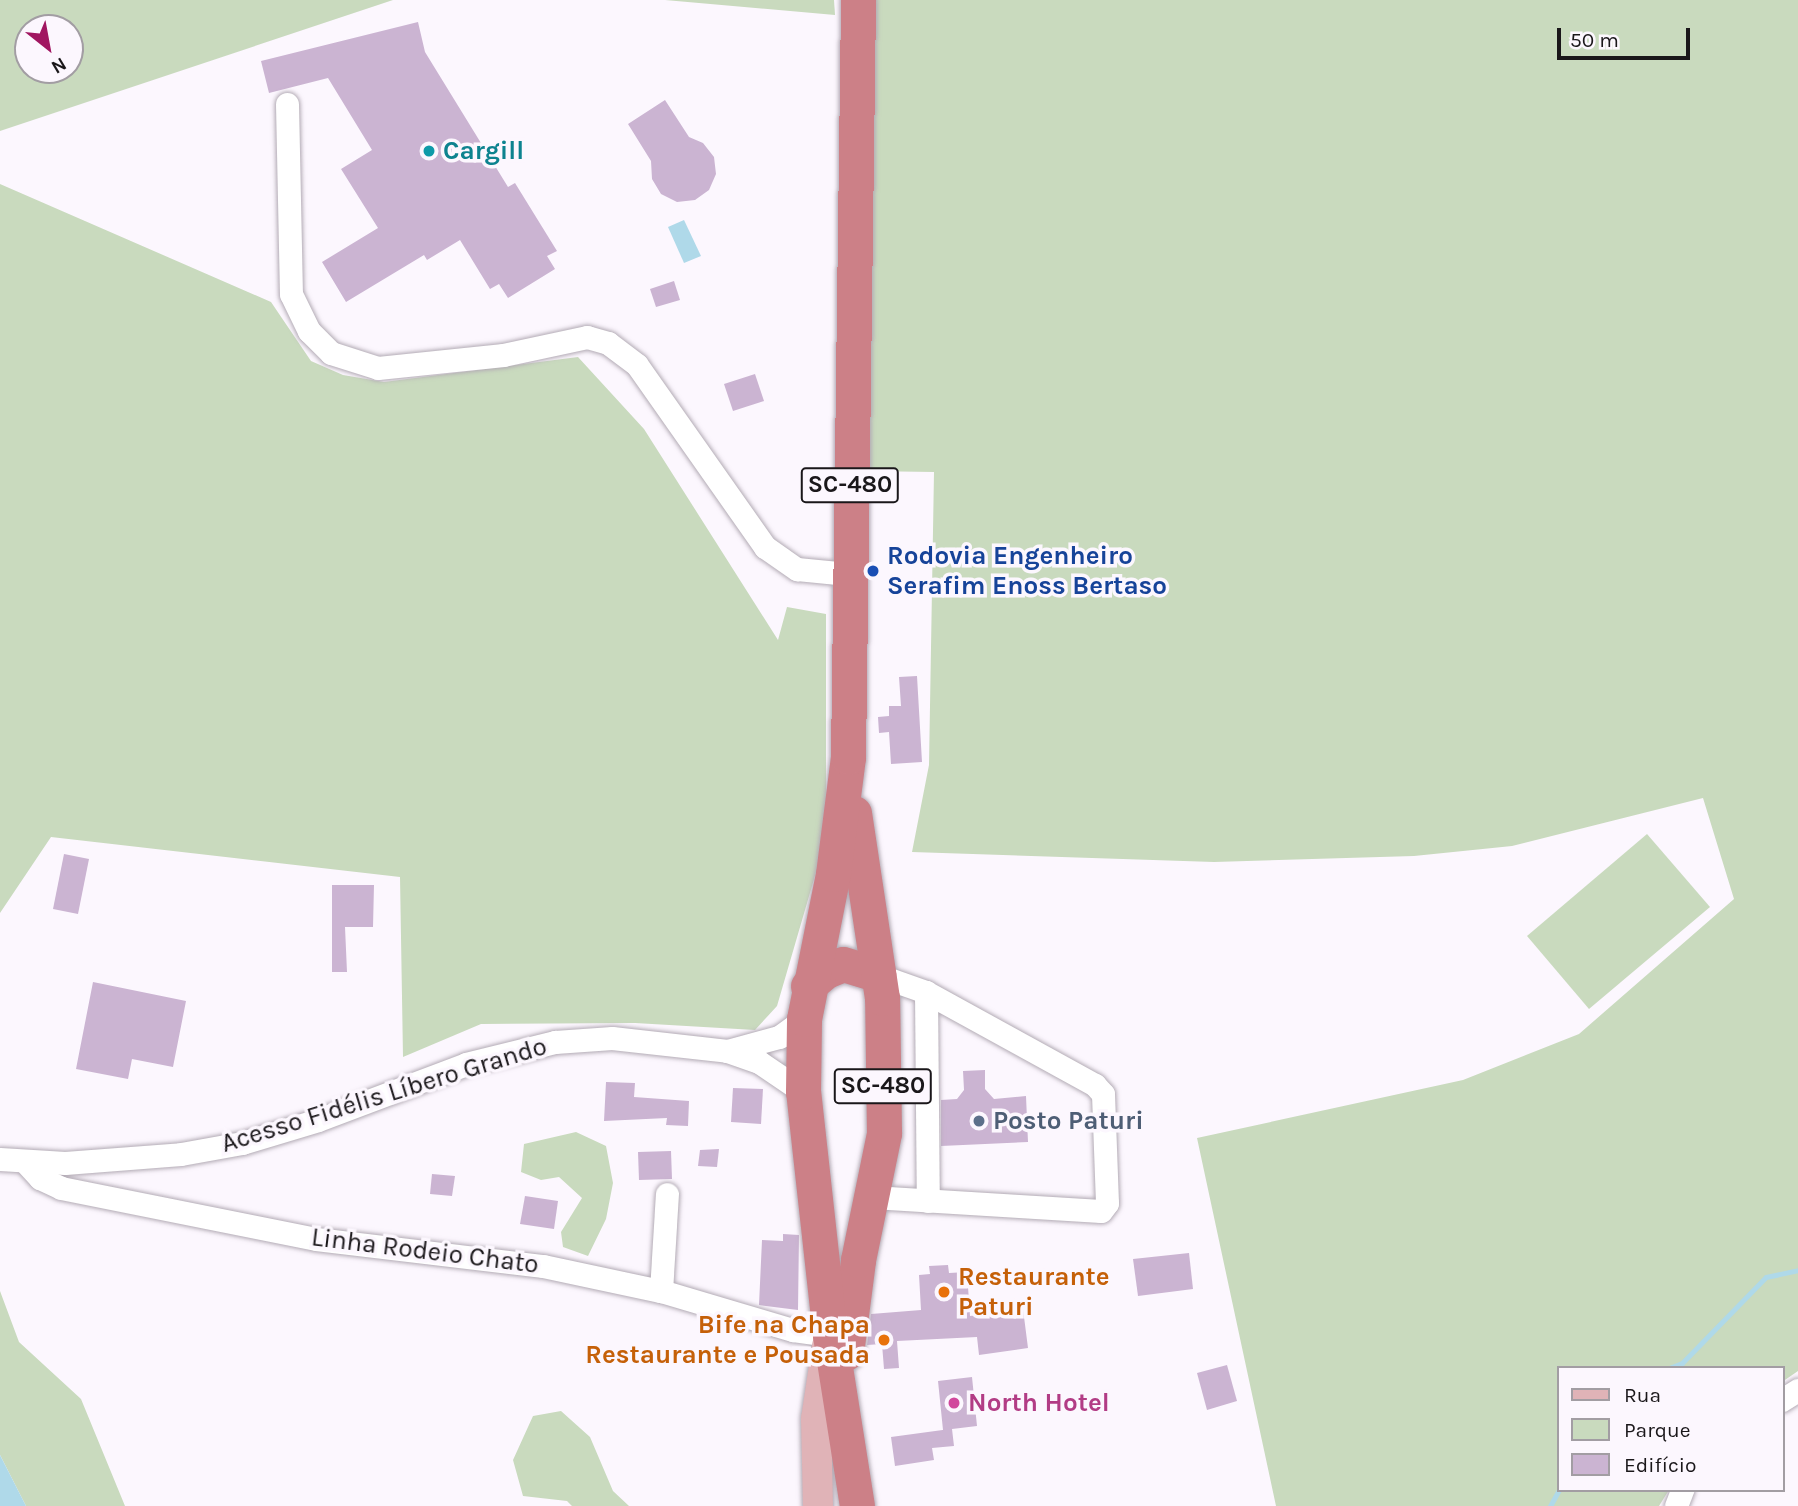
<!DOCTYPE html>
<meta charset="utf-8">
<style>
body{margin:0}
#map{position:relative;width:1798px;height:1506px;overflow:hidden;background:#fcf7fe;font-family:Karla,sans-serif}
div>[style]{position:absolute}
.green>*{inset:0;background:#c9dabe}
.water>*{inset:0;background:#afd9e9}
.stream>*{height:5px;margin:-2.5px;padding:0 2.5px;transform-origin:2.5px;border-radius:2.5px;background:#afd9e9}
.building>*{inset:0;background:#cbb4d2}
.roads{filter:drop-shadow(0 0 2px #b3abb5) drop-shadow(0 0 2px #b3abb5)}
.minor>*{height:23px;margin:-11.5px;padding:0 11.5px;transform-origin:11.5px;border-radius:11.5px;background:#fff}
.major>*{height:30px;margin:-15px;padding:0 15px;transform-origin:15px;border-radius:15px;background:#e0b3b7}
.highway>*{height:35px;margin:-17.5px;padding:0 17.5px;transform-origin:17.5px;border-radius:17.5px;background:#cc8087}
.dots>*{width:19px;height:19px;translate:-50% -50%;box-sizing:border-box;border:4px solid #fcf7fe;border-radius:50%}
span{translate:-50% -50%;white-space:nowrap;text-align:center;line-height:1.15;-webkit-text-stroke:7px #fcf7fe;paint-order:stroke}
.shield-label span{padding:2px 5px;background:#fcf7fe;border:2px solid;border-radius:5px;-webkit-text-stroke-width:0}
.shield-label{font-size:24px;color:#1a171a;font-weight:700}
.culture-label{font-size:26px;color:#0d838f;font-weight:700}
.left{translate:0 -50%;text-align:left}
.transit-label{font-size:26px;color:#164399;font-weight:700}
.street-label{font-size:26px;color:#1a171a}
.service-label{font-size:26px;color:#4e5e75;font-weight:700}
.food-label{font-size:26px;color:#c56008;font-weight:700}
.right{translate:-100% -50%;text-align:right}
.hotel-label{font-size:26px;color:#b23c85;font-weight:700}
.legend{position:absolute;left:1557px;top:1366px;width:228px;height:126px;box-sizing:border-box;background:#fcf7fe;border:2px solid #a29da3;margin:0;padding:9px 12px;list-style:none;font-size:21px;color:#1a171a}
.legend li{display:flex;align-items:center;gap:14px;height:35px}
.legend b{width:35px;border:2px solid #a29da3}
.north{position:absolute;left:14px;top:14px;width:70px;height:70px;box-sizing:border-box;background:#fcf7fe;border:2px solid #a29da3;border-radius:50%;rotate:149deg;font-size:19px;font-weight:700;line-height:28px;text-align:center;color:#1a171a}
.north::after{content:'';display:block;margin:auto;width:24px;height:32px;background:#a11661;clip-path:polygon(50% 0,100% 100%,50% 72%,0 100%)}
.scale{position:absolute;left:1557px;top:28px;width:133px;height:32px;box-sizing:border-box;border:4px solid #1a171a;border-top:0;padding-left:9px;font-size:21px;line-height:24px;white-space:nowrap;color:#1a171a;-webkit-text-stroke:5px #fcf7fe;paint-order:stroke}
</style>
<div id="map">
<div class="green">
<div style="clip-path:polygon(evenodd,0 0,393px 0,0 131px,0 0,28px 28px,70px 28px,70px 70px,28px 70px,28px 28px)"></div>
<div style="clip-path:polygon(665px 0,834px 0,835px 15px)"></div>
<div style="clip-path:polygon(874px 0,1798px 0,1798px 1371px,1782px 1382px,1782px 1368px,1558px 1368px,1558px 1490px,1669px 1490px,1659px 1506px,1276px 1506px,1197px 1138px,1463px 1080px,1579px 1034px,1734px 899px,1703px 798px,1512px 846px,1414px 856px,1214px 862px,912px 852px,929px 765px,934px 472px,864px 471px)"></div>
<div style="clip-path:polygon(0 184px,271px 302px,311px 361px,343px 375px,384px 382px,578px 357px,644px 429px,778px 640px,787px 607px,826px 614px,826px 838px,777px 1006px,755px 1030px,635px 1023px,481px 1024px,403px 1057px,400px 877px,51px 837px,0 913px)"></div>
<div style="clip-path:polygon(1647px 834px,1710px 907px,1589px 1009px,1527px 936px)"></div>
<div style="clip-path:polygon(576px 1132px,606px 1146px,613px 1183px,606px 1219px,588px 1256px,563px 1247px,561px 1232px,582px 1198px,559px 1177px,541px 1180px,521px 1172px,524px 1144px)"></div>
<div style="clip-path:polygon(0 1291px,19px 1342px,81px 1399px,125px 1506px,26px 1506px,0 1455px)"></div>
<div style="clip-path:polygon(561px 1411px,590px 1437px,613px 1491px,629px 1506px,572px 1506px,567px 1501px,523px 1496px,513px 1460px,533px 1416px)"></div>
</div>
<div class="water">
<div style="clip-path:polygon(684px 220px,701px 256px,684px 263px,668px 227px)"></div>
<div style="clip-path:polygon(0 1455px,26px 1506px,0 1506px)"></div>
</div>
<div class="stream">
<div style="left:1669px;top:1368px;width:14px;rotate:-21deg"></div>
<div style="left:1682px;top:1363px;width:120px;rotate:-45.7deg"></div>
<div style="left:1766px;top:1277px;width:33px;rotate:-12deg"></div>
<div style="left:1550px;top:1506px;width:18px;rotate:-61deg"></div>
</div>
<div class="building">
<div style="clip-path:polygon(418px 22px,425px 52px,508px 187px,515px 183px,557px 251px,547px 256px,555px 269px,508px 298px,499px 284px,490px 289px,460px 240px,427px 260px,424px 255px,346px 302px,322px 262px,378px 228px,341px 169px,372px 150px,328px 78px,269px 93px,261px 61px)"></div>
<div style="clip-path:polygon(665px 100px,689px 137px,703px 143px,714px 157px,716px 174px,709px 190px,695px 200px,677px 202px,661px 194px,652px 179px,651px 161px,628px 124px)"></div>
<div style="clip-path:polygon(674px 281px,680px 300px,656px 307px,650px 289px)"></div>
<div style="clip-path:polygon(755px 374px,764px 401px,733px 411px,724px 384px)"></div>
<div style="clip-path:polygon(917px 676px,922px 762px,891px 764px,889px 732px,879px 733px,878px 717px,889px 716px,889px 706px,901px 706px,899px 677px)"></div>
<div style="clip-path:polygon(64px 854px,89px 859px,78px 914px,53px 909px)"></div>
<div style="clip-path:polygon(332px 885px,374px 885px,373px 927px,345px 927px,347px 972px,332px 972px)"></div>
<div style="clip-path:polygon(93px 982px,186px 1001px,173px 1067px,132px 1059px,128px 1079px,76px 1069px)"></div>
<div style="clip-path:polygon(985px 1070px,985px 1089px,994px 1099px,1026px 1096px,1028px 1142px,941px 1146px,941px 1100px,957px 1099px,964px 1090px,963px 1071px)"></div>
<div style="clip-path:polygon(606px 1082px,635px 1083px,634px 1097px,689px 1101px,688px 1126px,666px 1125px,667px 1118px,604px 1121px)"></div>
<div style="clip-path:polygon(733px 1088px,763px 1089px,761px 1124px,731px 1122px)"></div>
<div style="clip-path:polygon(719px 1149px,717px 1167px,698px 1166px,700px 1150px)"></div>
<div style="clip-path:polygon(671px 1151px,672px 1179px,639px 1180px,638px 1152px)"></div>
<div style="clip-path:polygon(432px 1174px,455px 1176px,452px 1196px,430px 1194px)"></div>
<div style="clip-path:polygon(525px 1196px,558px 1201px,554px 1229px,520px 1224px)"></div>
<div style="clip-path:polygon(783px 1234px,799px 1235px,798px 1310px,759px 1305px,762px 1240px,783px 1241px)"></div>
<div style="clip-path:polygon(1189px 1253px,1193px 1289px,1138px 1296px,1133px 1259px)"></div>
<div style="clip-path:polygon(948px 1265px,949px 1273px,967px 1272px,970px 1316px,1023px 1309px,1028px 1348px,979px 1355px,977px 1337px,897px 1341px,899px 1368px,884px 1369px,882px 1344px,867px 1345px,871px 1314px,921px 1310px,919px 1275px,930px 1274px,929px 1266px)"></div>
<div style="clip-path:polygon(1227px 1365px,1237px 1401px,1207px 1410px,1197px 1373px)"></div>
<div style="clip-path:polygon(972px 1377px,977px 1426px,952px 1429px,954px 1446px,932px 1448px,934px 1460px,895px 1466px,891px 1437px,950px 1429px,943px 1430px,938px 1381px)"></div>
</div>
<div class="roads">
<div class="minor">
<div style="left:287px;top:104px;width:190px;rotate:88.8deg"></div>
<div style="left:291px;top:294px;width:41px;rotate:64.1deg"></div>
<div style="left:309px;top:331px;width:31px;rotate:45deg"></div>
<div style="left:331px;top:353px;width:49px;rotate:17.7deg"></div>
<div style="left:378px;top:368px;width:126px;rotate:-5.9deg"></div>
<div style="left:503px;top:355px;width:86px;rotate:-12.1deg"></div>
<div style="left:587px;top:337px;width:22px;rotate:16deg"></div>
<div style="left:608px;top:343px;width:36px;rotate:37deg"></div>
<div style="left:637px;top:365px;width:223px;rotate:54.9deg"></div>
<div style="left:765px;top:547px;width:39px;rotate:35deg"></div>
<div style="left:797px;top:569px;width:51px;rotate:5.6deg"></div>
<div style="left:926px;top:992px;width:209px;rotate:89.5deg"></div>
<div style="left:727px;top:1051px;width:54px;rotate:-15.1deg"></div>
<div style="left:779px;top:1037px;width:31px;rotate:-36deg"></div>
<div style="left:0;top:1159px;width:65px;rotate:3.5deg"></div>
<div style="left:65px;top:1163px;width:116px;rotate:-4.4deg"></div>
<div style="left:181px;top:1154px;width:62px;rotate:-10.2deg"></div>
<div style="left:242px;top:1143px;width:79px;rotate:-16.8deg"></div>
<div style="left:318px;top:1120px;width:158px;rotate:-20.7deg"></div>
<div style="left:466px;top:1064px;width:92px;rotate:-13.9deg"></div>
<div style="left:555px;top:1042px;width:57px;rotate:-4deg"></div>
<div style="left:612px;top:1038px;width:116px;rotate:6.4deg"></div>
<div style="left:727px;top:1051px;width:34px;rotate:19deg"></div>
<div style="left:759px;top:1062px;width:53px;rotate:34.3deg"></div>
<div style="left:26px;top:1163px;width:21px;rotate:47deg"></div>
<div style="left:40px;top:1178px;width:23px;rotate:25deg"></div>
<div style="left:61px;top:1188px;width:260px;rotate:11.3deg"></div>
<div style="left:316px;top:1239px;width:229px;rotate:6.8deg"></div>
<div style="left:543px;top:1266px;width:121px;rotate:12deg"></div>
<div style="left:661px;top:1291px;width:138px;rotate:16.5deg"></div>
<div style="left:793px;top:1330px;width:37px;rotate:8deg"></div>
<div style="left:872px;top:1197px;width:229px;rotate:3.5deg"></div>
<div style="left:1101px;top:1211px;width:10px;rotate:-53deg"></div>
<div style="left:1107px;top:1203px;width:109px;rotate:-92.1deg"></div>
<div style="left:1103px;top:1094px;width:12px;rotate:-132deg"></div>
<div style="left:1095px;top:1085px;width:193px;rotate:-151.2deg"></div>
<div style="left:926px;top:992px;width:51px;rotate:-160.5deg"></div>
<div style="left:661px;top:1291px;width:97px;rotate:-86.5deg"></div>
<div style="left:1782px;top:1400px;width:19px;rotate:-32deg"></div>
<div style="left:1676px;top:1506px;width:17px;rotate:-69deg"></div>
</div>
<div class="major">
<div style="left:818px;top:1506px;width:87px;rotate:-91.3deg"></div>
<div style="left:816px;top:1419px;width:74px;rotate:-81.4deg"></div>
</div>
<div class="highway">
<div style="left:808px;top:986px;width:23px;rotate:-40deg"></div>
<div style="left:826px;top:971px;width:18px;rotate:-22deg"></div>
<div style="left:843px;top:964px;width:37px;rotate:17deg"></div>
<div style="left:846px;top:1353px;width:94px;rotate:-82.6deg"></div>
<div style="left:858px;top:1260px;width:130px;rotate:-78.4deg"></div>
<div style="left:884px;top:1133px;width:135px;rotate:-90.8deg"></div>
<div style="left:882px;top:998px;width:187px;rotate:-98.6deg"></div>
<div style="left:857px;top:1506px;width:173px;rotate:-99deg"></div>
<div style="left:830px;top:1335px;width:244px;rotate:-96.3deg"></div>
<div style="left:803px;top:1092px;width:73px;rotate:-89.2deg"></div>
<div style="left:804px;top:1019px;width:148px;rotate:-78.7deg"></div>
<div style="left:833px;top:874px;width:118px;rotate:-82.7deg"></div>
<div style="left:848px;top:757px;width:757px;rotate:-89.24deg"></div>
</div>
</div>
<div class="dots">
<div style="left:429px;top:151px;background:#0f9aa8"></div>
<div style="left:873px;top:571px;background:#1a4fb4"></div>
<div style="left:979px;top:1121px;background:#5c6f8a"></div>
<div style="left:944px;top:1292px;background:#e8710a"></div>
<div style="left:884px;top:1340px;background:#e8710a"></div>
<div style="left:954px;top:1403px;background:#d1479c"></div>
</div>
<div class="shield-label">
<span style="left:850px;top:485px">SC-480</span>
<span style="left:883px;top:1086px">SC-480</span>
</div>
<div class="culture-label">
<span class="left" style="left:443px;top:151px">Cargill</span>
</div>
<div class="transit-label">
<span class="left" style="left:887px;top:571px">Rodovia Engenheiro<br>Serafim Enoss Bertaso</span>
</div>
<div class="street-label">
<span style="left:384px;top:1095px;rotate:-17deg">Acesso Fidélis Líbero Grando</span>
<span style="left:425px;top:1251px;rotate:7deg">Linha Rodeio Chato</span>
</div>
<div class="service-label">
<span class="left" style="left:993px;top:1121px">Posto Paturi</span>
</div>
<div class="food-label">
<span class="left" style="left:958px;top:1292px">Restaurante<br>Paturi</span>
<span class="right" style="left:870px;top:1340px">Bife na Chapa<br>Restaurante e Pousada</span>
</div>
<div class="hotel-label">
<span class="left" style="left:968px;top:1403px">North Hotel</span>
</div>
<ul class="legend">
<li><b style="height:9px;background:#e0b3b7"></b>Rua</li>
<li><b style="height:19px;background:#c9dabe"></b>Parque</li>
<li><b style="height:19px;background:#cbb4d2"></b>Edifício</li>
</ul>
<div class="north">N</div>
<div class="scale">50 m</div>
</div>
